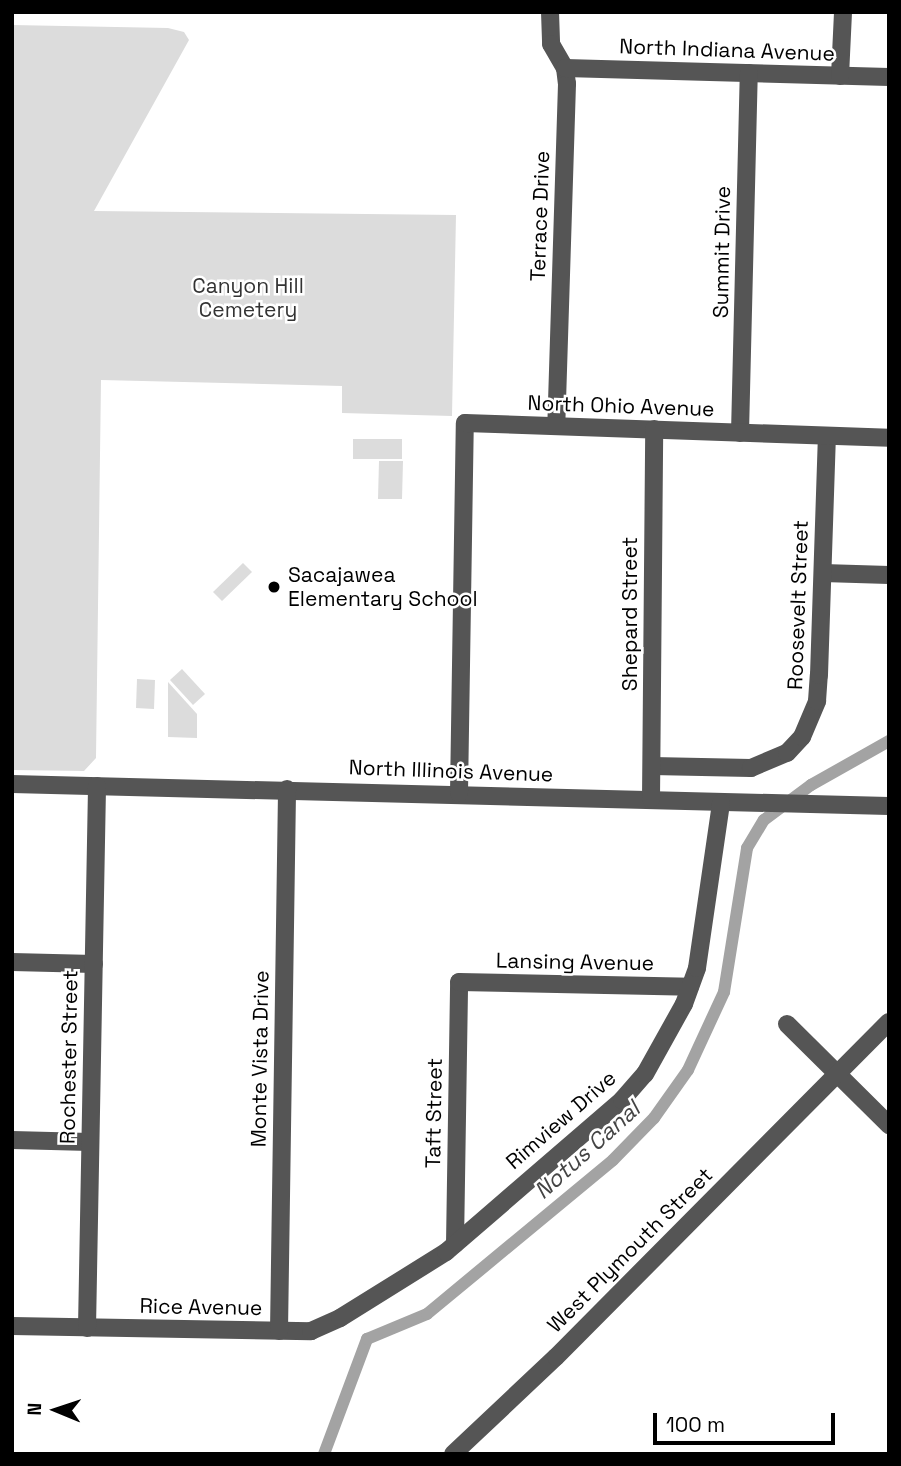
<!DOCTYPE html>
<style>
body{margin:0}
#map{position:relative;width:901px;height:1466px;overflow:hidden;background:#fff;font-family:"Space Grotesk",sans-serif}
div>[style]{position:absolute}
.green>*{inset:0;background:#dcdcdc}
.canal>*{height:12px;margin:-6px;padding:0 6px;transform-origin:6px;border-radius:6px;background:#a3a3a3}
.minor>*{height:18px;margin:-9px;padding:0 9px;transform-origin:9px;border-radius:9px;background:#555}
.dots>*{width:19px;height:19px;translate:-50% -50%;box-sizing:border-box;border:4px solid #fff;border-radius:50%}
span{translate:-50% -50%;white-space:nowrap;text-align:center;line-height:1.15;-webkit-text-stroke:5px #fff;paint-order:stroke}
.street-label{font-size:21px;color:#000}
.park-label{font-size:21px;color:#333}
.poi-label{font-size:21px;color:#000}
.left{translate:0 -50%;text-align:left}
.water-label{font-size:23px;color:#444;font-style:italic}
.frame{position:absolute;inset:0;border:14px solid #000;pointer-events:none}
.north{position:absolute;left:21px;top:1375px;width:70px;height:70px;-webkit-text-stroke:5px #fff;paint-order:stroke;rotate:272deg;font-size:19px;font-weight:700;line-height:28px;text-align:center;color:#000}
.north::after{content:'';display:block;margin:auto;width:24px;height:32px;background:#000;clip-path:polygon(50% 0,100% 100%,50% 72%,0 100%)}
.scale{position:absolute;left:653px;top:1413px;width:182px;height:32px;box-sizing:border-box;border:4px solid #000;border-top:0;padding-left:9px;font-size:21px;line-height:24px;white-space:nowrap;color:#000;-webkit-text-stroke:5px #fff;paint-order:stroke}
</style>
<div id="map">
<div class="green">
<div style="clip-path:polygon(12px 25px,168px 28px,184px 32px,189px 40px,94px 211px,456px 215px,452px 416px,342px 413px,342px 386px,101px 380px,96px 758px,84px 771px,12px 770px)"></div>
<div style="clip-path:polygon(353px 439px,402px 439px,402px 459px,353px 459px)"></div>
<div style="clip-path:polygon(379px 461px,403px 461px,402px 499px,378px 499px)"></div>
<div style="clip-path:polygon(243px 563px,252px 572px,222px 601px,213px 592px)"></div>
<div style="clip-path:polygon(182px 669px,205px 694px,193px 705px,170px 680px)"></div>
<div style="clip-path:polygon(137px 679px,155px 680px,154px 709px,136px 708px)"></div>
<div style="clip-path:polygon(168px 682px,197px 714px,197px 738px,168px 737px)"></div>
</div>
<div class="canal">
<div style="left:324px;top:1454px;width:123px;rotate:-69.5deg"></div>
<div style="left:367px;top:1339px;width:65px;rotate:-22.6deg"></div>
<div style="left:427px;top:1314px;width:241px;rotate:-39.6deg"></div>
<div style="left:613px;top:1160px;width:59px;rotate:-45.7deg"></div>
<div style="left:654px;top:1118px;width:59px;rotate:-54.7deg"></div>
<div style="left:688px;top:1070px;width:86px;rotate:-65.2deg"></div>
<div style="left:724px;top:992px;width:146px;rotate:-80.9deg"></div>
<div style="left:747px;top:848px;width:33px;rotate:-59deg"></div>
<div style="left:764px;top:820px;width:59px;rotate:-36.7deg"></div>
<div style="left:811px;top:785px;width:90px;rotate:-29.4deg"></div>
</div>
<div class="minor">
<div style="left:550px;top:12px;width:32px;rotate:88deg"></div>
<div style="left:551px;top:44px;width:28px;rotate:60deg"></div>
<div style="left:565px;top:68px;width:16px;rotate:83deg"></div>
<div style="left:567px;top:84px;width:342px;rotate:91.8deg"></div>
<div style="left:565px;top:68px;width:324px;rotate:1.6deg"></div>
<div style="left:840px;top:76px;width:64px;rotate:-87.3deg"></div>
<div style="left:740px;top:433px;width:360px;rotate:-88.6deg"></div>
<div style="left:823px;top:573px;width:66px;rotate:1.7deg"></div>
<div style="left:652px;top:766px;width:99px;rotate:1.2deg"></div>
<div style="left:751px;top:768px;width:39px;rotate:-23deg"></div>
<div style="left:787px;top:753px;width:22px;rotate:-47deg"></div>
<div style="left:802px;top:737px;width:39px;rotate:-67deg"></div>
<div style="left:817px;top:701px;width:26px;rotate:-86deg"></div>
<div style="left:819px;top:675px;width:238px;rotate:-88.1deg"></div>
<div style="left:12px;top:784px;width:877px;rotate:1.44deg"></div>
<div style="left:459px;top:793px;width:370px;rotate:-89.1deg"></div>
<div style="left:465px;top:423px;width:424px;rotate:2deg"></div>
<div style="left:651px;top:799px;width:370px;rotate:-89.5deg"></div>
<div style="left:12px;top:962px;width:82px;rotate:1.4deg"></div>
<div style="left:787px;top:1024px;width:144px;rotate:44.7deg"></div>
<div style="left:12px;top:1140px;width:78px;rotate:1.5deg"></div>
<div style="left:455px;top:1244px;width:262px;rotate:-89.1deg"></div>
<div style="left:459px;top:982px;width:231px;rotate:1.2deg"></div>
<div style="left:12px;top:1326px;width:299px;rotate:1deg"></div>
<div style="left:311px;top:1331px;width:32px;rotate:-24deg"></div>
<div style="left:340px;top:1318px;width:125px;rotate:-31.9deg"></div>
<div style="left:446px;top:1252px;width:233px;rotate:-40.8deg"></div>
<div style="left:622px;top:1100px;width:35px;rotate:-49deg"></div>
<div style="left:645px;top:1074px;width:80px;rotate:-60.9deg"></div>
<div style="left:684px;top:1004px;width:38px;rotate:-70deg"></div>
<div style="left:697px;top:968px;width:167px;rotate:-81.7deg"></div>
<div style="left:87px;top:1328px;width:542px;rotate:-88.94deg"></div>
<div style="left:279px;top:1331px;width:542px;rotate:-89.15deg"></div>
<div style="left:453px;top:1454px;width:141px;rotate:-43.3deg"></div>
<div style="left:556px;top:1357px;width:472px;rotate:-45.2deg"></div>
</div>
<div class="dots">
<div style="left:274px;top:587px;background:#000"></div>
</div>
<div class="street-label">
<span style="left:727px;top:50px;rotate:2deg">North Indiana Avenue</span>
<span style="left:540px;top:216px;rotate:-88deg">Terrace Drive</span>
<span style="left:722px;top:252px;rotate:-89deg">Summit Drive</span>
<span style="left:621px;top:406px;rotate:2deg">North Ohio Avenue</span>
<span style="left:798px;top:605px;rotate:-88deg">Roosevelt Street</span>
<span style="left:630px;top:614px;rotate:-90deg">Shepard Street</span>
<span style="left:451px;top:771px;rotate:2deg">North Illinois Avenue</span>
<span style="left:575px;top:962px;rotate:1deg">Lansing Avenue</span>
<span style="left:69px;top:1057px;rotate:-89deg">Rochester Street</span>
<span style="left:260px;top:1059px;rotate:-89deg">Monte Vista Drive</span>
<span style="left:434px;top:1113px;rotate:-89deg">Taft Street</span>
<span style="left:561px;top:1120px;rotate:-41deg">Rimview Drive</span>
<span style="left:630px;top:1250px;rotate:-45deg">West Plymouth Street</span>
<span style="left:201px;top:1307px;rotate:1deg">Rice Avenue</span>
</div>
<div class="park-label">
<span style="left:248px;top:298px">Canyon Hill<br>Cemetery</span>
</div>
<div class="poi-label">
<span class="left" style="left:288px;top:587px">Sacajawea<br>Elementary School</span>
</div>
<div class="water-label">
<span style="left:587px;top:1150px;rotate:-42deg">Notus Canal</span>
</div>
<div class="frame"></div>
<div class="north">N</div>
<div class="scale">100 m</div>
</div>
